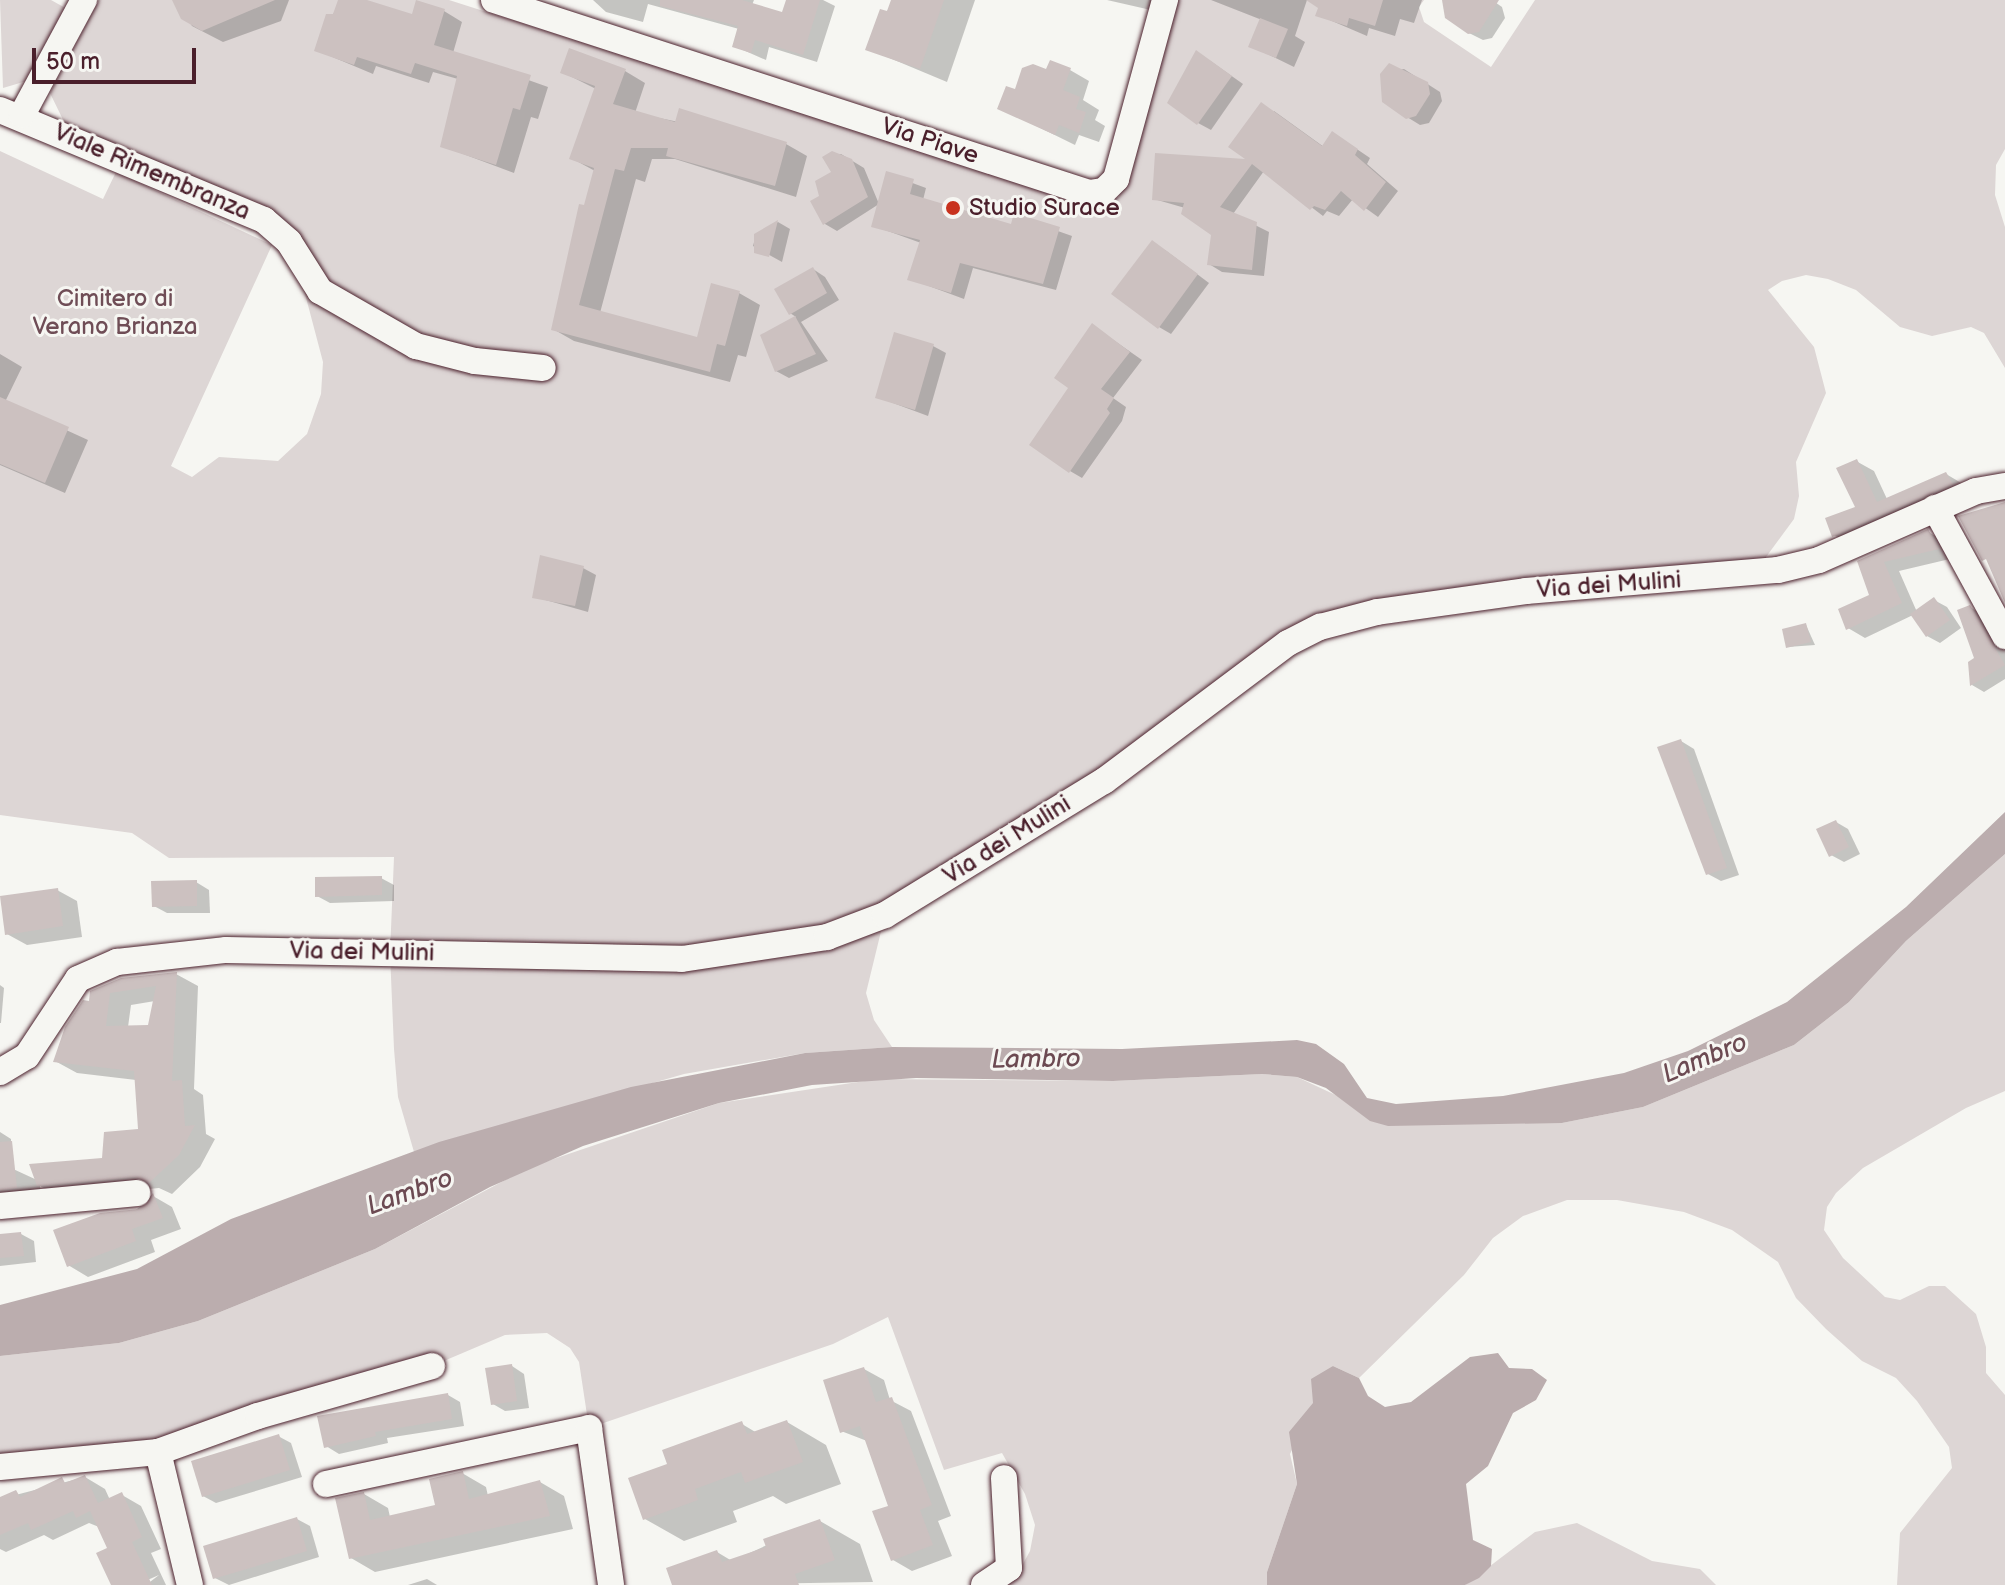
<!DOCTYPE html>
<style>
body{margin:0}
#map{position:relative;width:2005px;height:1585px;overflow:hidden;background:#f6f6f2;font-family:"Balsamiq Sans",sans-serif}
div>[style]{position:absolute}
.green>*{inset:0;background:#ddd6d5}
.water>*{inset:0;background:#bbadae}
.shadow>*{inset:0;background:#0003}
.building>*{inset:0;background:#ccc1c0}
.roads{filter:drop-shadow(0 0 2px #4a1f2b) drop-shadow(0 0 2px #4a1f2b)}
.minor>*{height:26px;margin:-13px;padding:0 13px;transform-origin:13px;border-radius:13px;background:#f6f6f2}
.dots>*{width:22px;height:22px;translate:-50% -50%;box-sizing:border-box;border:4px solid #f6f6f2;border-radius:50%}
span{translate:-50% -50%;white-space:nowrap;text-align:center;line-height:1.15;-webkit-text-stroke:6px #f6f6f2;paint-order:stroke}
.street-label{font-size:24px;color:#4a1f2b}
.poi-label{font-size:24px;color:#4a1f2b}
.left{translate:0 -50%;text-align:left}
.park-label{font-size:24px;color:#6f4d56}
.water-label{font-size:26px;color:#6c4a52;font-style:italic}
.scale{position:absolute;left:32px;top:48px;width:164px;height:36px;box-sizing:border-box;border:4px solid #4a1f2b;border-top:0;padding-left:10px;font-size:24px;line-height:28px;white-space:nowrap;color:#4a1f2b;-webkit-text-stroke:6px #f6f6f2;paint-order:stroke}
</style>
<div id="map">
<div class="green">
<div style="clip-path:polygon(0 0,51px 0,69px 10px,30px 80px,3px 88px)"></div>
<div style="clip-path:polygon(99px 0,449px 0,1094px 206px,1119px 197px,1172px 0,1424px 0,1419px 7px,1424px 22px,1491px 67px,1535px 0,2005px 0,2005px 149px,1996px 165px,1995px 195px,2005px 227px,2005px 368px,1984px 333px,1971px 327px,1932px 336px,1900px 327px,1856px 290px,1828px 279px,1806px 275px,1782px 281px,1768px 290px,1814px 347px,1826px 393px,1796px 462px,1799px 496px,1794px 519px,1755px 572px,1320px 627px,885px 915px,866px 993px,874px 1020px,892px 1047px,805px 1053px,684px 1074px,414px 1152px,398px 1097px,394px 1049px,390px 953px,394px 857px,169px 858px,132px 833px,0 815px,0 151px,103px 199px,116px 172px,272px 245px,171px 466px,192px 477px,219px 457px,278px 461px,307px 434px,321px 394px,323px 362px,304px 290px,419px 335px,337px 293px,281px 218px,247px 198px,67px 128px,50px 93px)"></div>
<div style="clip-path:polygon(2005px 854px,2005px 1091px,1966px 1108px,1863px 1168px,1836px 1193px,1827px 1207px,1824px 1230px,1843px 1258px,1885px 1297px,1900px 1300px,1929px 1286px,1945px 1286px,1976px 1314px,1986px 1347px,1986px 1373px,2005px 1395px,2005px 1585px,1897px 1585px,1900px 1533px,1952px 1468px,1949px 1447px,1917px 1401px,1896px 1378px,1862px 1361px,1826px 1329px,1796px 1298px,1778px 1262px,1732px 1230px,1684px 1212px,1617px 1200px,1567px 1200px,1523px 1216px,1493px 1238px,1464px 1275px,1359px 1378px,1333px 1366px,1290px 1454px,1297px 1484px,1267px 1572px,1267px 1585px,1004px 1585px,1018px 1573px,1030px 1551px,1035px 1525px,1025px 1494px,1002px 1453px,944px 1470px,888px 1317px,833px 1344px,589px 1428px,579px 1362px,570px 1348px,547px 1333px,505px 1335px,432px 1366px,158px 1452px,0 1467px,0 1356px,119px 1343px,198px 1321px,375px 1249px,530px 1167px,719px 1103px,878px 1079px,1113px 1081px,1262px 1074px,1297px 1077px,1342px 1098px,1446px 1123px,1562px 1123px,1643px 1107px,1794px 1045px,1849px 1002px,1906px 941px)"></div>
<div style="clip-path:polygon(1577px 1523px,1652px 1561px,1700px 1569px,1716px 1585px,1465px 1585px,1535px 1532px)"></div>
</div>
<div class="water">
<div style="clip-path:polygon(2005px 812px,2005px 854px,1906px 941px,1849px 1002px,1794px 1045px,1643px 1107px,1562px 1123px,1388px 1126px,1370px 1121px,1326px 1088px,1297px 1077px,1262px 1074px,1113px 1081px,916px 1078px,812px 1085px,719px 1103px,583px 1146px,490px 1187px,375px 1249px,198px 1321px,119px 1343px,0 1356px,0 1305px,137px 1269px,231px 1219px,439px 1142px,631px 1087px,805px 1053px,892px 1047px,1122px 1049px,1297px 1040px,1316px 1044px,1344px 1064px,1367px 1098px,1396px 1104px,1503px 1096px,1624px 1073px,1688px 1051px,1787px 1002px,1906px 907px)"></div>
<div style="clip-path:polygon(1498px 1353px,1509px 1368px,1532px 1369px,1547px 1380px,1536px 1400px,1513px 1413px,1488px 1466px,1466px 1484px,1473px 1540px,1492px 1549px,1491px 1566px,1479px 1578px,1465px 1585px,1267px 1585px,1267px 1572px,1297px 1484px,1289px 1432px,1313px 1403px,1311px 1379px,1333px 1366px,1359px 1378px,1368px 1396px,1385px 1407px,1411px 1402px,1470px 1357px)"></div>
</div>
<div class="shadow">
<div style="clip-path:polygon(176px 0,289px 0,281px 21px,223px 42px,192px 26px)"></div>
<div style="clip-path:polygon(340px 0,362px 0,413px 16px,444px 11px,462px 22px,453px 53px,548px 87px,538px 119px,531px 117px,514px 173px,442px 146px,458px 79px,433px 72px,429px 83px,376px 66px,373px 74px,316px 50px)"></div>
<div style="clip-path:polygon(593px 0,754px 0,752px 5px,784px 14px,797px 0,823px 0,835px 6px,817px 62px,769px 47px,766px 60px,734px 46px,739px 29px,648px 4px,643px 22px,606px 12px)"></div>
<div style="clip-path:polygon(893px 0,975px 0,947px 82px,868px 49px)"></div>
<div style="clip-path:polygon(1107px 0,1169px 0,1164px 13px)"></div>
<div style="clip-path:polygon(1211px 0,1307px 0,1295px 36px,1305px 42px,1294px 67px,1251px 46px,1262px 20px)"></div>
<div style="clip-path:polygon(1323px 0,1422px 0,1414px 23px,1400px 19px,1395px 36px,1369px 28px,1367px 36px,1318px 15px)"></div>
<div style="clip-path:polygon(1445px 0,1492px 0,1502px 7px,1505px 18px,1492px 38px,1483px 40px,1469px 33px)"></div>
<div style="clip-path:polygon(1209px 60px,1243px 84px,1211px 130px,1198px 123px)"></div>
<div style="clip-path:polygon(1404px 69px,1440px 92px,1442px 101px,1429px 123px,1420px 125px,1407px 117px,1398px 70px)"></div>
<div style="clip-path:polygon(1070px 70px,1089px 81px,1083px 100px,1099px 110px,1095px 120px,1105px 126px,1099px 142px,1079px 135px,1075px 145px,1000px 108px,1016px 92px)"></div>
<div style="clip-path:polygon(625px 71px,645px 83px,635px 113px,786px 144px,807px 156px,796px 197px,675px 159px,652px 159px,645px 182px,636px 179px,600px 313px,699px 339px,739px 293px,760px 305px,746px 357px,738px 355px,730px 382px,574px 341px,553px 329px,595px 171px,571px 158px,596px 89px,562px 72px)"></div>
<div style="clip-path:polygon(1274px 111px,1324px 147px,1345px 141px,1370px 158px,1367px 164px,1398px 191px,1378px 217px,1353px 199px,1339px 216px,1327px 211px,1323px 216px,1264px 171px,1233px 214px,1269px 232px,1264px 276px,1222px 272px,1209px 264px,1213px 234px,1185px 208px,1154px 199px,1252px 162px)"></div>
<div style="clip-path:polygon(841px 154px,864px 168px,879px 204px,837px 231px,825px 224px,821px 197px,834px 173px,825px 158px)"></div>
<div style="clip-path:polygon(888px 174px,926px 188px,923px 200px,1012px 226px,1015px 216px,1072px 236px,1056px 290px,973px 268px,964px 299px,910px 279px,921px 243px,874px 226px)"></div>
<div style="clip-path:polygon(778px 222px,790px 229px,782px 262px,753px 246px,756px 235px)"></div>
<div style="clip-path:polygon(1165px 250px,1209px 283px,1171px 334px,1159px 327px)"></div>
<div style="clip-path:polygon(813px 269px,825px 277px,839px 300px,801px 322px,828px 361px,789px 378px,776px 371px,763px 336px,796px 317px,790px 313px)"></div>
<div style="clip-path:polygon(1092px 325px,1142px 360px,1113px 398px,1126px 407px,1122px 421px,1082px 478px,1070px 471px,1071px 388px)"></div>
<div style="clip-path:polygon(933px 346px,946px 353px,928px 416px,877px 397px)"></div>
<div style="clip-path:polygon(0 354px,22px 367px,5px 402px,88px 440px,65px 493px,0 465px)"></div>
<div style="clip-path:polygon(1856px 461px,1874px 471px,1887px 499px,1946px 474px,1963px 484px,1851px 545px,1834px 535px,1857px 508px)"></div>
<div style="clip-path:polygon(1928px 532px,1945px 541px,1954px 558px,1899px 571px,1917px 612px,1934px 600px,1947px 607px,1961px 628px,1940px 643px,1927px 636px,1913px 615px,1865px 638px,1848px 628px,1872px 596px,1859px 562px)"></div>
<div style="clip-path:polygon(583px 568px,596px 575px,588px 612px,535px 597px)"></div>
<div style="clip-path:polygon(1970px 607px,1983px 615px,2005px 649px,2005px 679px,1984px 692px,1972px 685px,1977px 659px)"></div>
<div style="clip-path:polygon(1806px 625px,1815px 645px,1788px 647px)"></div>
<div style="clip-path:polygon(1681px 741px,1694px 749px,1739px 875px,1721px 881px,1708px 874px)"></div>
<div style="clip-path:polygon(1836px 822px,1848px 829px,1860px 854px,1844px 862px,1831px 855px)"></div>
<div style="clip-path:polygon(381px 878px,394px 885px,394px 901px,330px 903px,317px 896px)"></div>
<div style="clip-path:polygon(196px 882px,209px 890px,210px 913px,167px 913px,154px 906px)"></div>
<div style="clip-path:polygon(57px 890px,77px 901px,82px 937px,27px 945px,7px 934px)"></div>
<div style="clip-path:polygon(evenodd,176px 974px,198px 986px,194px 1089px,203px 1095px,206px 1134px,215px 1139px,200px 1167px,172px 1194px,159px 1188px,61px 1198px,40px 1186px,41px 1202px,0 1211px,0 1132px,11px 1139px,11px 1168px,37px 1180px,104px 1160px,140px 1131px,136px 1080px,77px 1073px,55px 1061px,90px 1003px,122px 980px,176px 974px,155px 1001px,150px 1027px,128px 1027px,131px 1005px,155px 1001px)"></div>
<div style="clip-path:polygon(0 985px,4px 988px,1px 1023px,0 1023px)"></div>
<div style="clip-path:polygon(153px 1196px,172px 1207px,181px 1229px,151px 1240px,155px 1252px,88px 1277px,68px 1265px)"></div>
<div style="clip-path:polygon(21px 1234px,34px 1241px,36px 1262px,0 1266px,0 1235px)"></div>
<div style="clip-path:polygon(512px 1366px,524px 1374px,529px 1408px,505px 1411px,493px 1404px)"></div>
<div style="clip-path:polygon(864px 1369px,884px 1380px,890px 1400px,911px 1411px,951px 1516px,938px 1521px,952px 1556px,912px 1571px,893px 1560px,890px 1507px,867px 1441px,841px 1431px)"></div>
<div style="clip-path:polygon(448px 1395px,460px 1402px,464px 1426px,387px 1438px,388px 1443px,339px 1454px,326px 1446px)"></div>
<div style="clip-path:polygon(787px 1422px,826px 1445px,841px 1484px,786px 1504px,773px 1496px,733px 1511px,737px 1522px,684px 1541px,645px 1519px,670px 1465px,742px 1424px,757px 1433px)"></div>
<div style="clip-path:polygon(278px 1436px,291px 1443px,302px 1477px,216px 1503px,203px 1496px)"></div>
<div style="clip-path:polygon(462px 1473px,486px 1487px,488px 1496px,540px 1482px,564px 1496px,573px 1529px,375px 1572px,351px 1558px,364px 1494px,388px 1508px,390px 1517px,437px 1506px)"></div>
<div style="clip-path:polygon(85px 1477px,105px 1489px,110px 1500px,122px 1495px,141px 1506px,161px 1549px,151px 1553px,166px 1585px,146px 1585px,159px 1575px,136px 1585px,113px 1585px,110px 1549px,99px 1527px,89px 1523px,53px 1540px,44px 1535px,6px 1552px,0 1549px,0 1499px)"></div>
<div style="clip-path:polygon(297px 1519px,310px 1526px,319px 1557px,229px 1585px,215px 1578px)"></div>
<div style="clip-path:polygon(820px 1521px,860px 1544px,873px 1582px,674px 1585px,717px 1552px,732px 1561px)"></div>
<div style="clip-path:polygon(427px 1579px,437px 1585px,408px 1585px)"></div>
</div>
<div class="building">
<div style="clip-path:polygon(172px 0,275px 0,202px 31px,181px 19px)"></div>
<div style="clip-path:polygon(338px 0,367px 0,412px 14px,416px 0,445px 9px,434px 45px,531px 75px,520px 110px,513px 108px,496px 165px,440px 147px,457px 76px,415px 63px,411px 74px,357px 57px,354px 65px,314px 51px,326px 14px,333px 14px)"></div>
<div style="clip-path:polygon(660px 0,742px 0,782px 12px,786px 0,820px 0,803px 55px,755px 40px,751px 53px,732px 47px,738px 26px,660px 6px)"></div>
<div style="clip-path:polygon(891px 0,944px 0,920px 69px,865px 50px,880px 9px,887px 11px)"></div>
<div style="clip-path:polygon(1306px 0,1383px 0,1375px 26px,1349px 18px,1347px 26px,1315px 16px,1318px 8px)"></div>
<div style="clip-path:polygon(1442px 0,1499px 0,1479px 32px,1468px 34px,1445px 18px)"></div>
<div style="clip-path:polygon(1260px 18px,1288px 29px,1276px 58px,1248px 47px)"></div>
<div style="clip-path:polygon(569px 48px,626px 69px,613px 104px,675px 122px,679px 108px,787px 142px,775px 186px,666px 156px,668px 148px,631px 148px,624px 171px,615px 169px,579px 305px,697px 337px,711px 283px,740px 291px,725px 346px,717px 344px,710px 372px,551px 330px,579px 204px,584px 205px,594px 168px,569px 159px,595px 86px,560px 73px)"></div>
<div style="clip-path:polygon(1196px 50px,1232px 76px,1197px 125px,1167px 103px)"></div>
<div style="clip-path:polygon(1050px 60px,1071px 68px,1063px 90px,1080px 97px,1076px 109px,1086px 112px,1079px 133px,1059px 125px,1055px 135px,997px 109px,1006px 86px,1015px 89px,1022px 68px,1033px 64px,1046px 69px)"></div>
<div style="clip-path:polygon(1389px 63px,1428px 82px,1430px 94px,1416px 116px,1406px 119px,1382px 102px,1380px 74px)"></div>
<div style="clip-path:polygon(1261px 102px,1322px 146px,1332px 131px,1358px 149px,1355px 155px,1386px 182px,1364px 211px,1341px 191px,1325px 210px,1314px 206px,1310px 210px,1252px 164px,1220px 207px,1257px 222px,1252px 270px,1207px 265px,1211px 235px,1181px 214px,1184px 203px,1152px 200px,1155px 153px,1245px 159px,1228px 147px)"></div>
<div style="clip-path:polygon(832px 151px,852px 159px,868px 197px,823px 225px,810px 201px,819px 196px,815px 181px,831px 172px,822px 157px)"></div>
<div style="clip-path:polygon(886px 171px,914px 179px,910px 194px,1011px 224px,1014px 213px,1060px 227px,1043px 284px,960px 263px,951px 293px,907px 280px,920px 240px,871px 227px)"></div>
<div style="clip-path:polygon(778px 220px,769px 257px,754px 253px,754px 234px)"></div>
<div style="clip-path:polygon(1152px 240px,1198px 274px,1158px 329px,1111px 294px)"></div>
<div style="clip-path:polygon(813px 267px,827px 293px,789px 315px,774px 289px)"></div>
<div style="clip-path:polygon(795px 316px,816px 354px,775px 372px,760px 335px)"></div>
<div style="clip-path:polygon(1092px 323px,1130px 352px,1101px 389px,1114px 398px,1107px 409px,1110px 413px,1069px 473px,1029px 445px,1068px 388px,1054px 378px)"></div>
<div style="clip-path:polygon(894px 332px,934px 344px,915px 410px,875px 398px)"></div>
<div style="clip-path:polygon(0 397px,69px 427px,45px 483px,0 464px)"></div>
<div style="clip-path:polygon(1857px 459px,1877px 502px,1946px 472px,1953px 484px,1832px 537px,1825px 518px,1855px 507px,1836px 468px)"></div>
<div style="clip-path:polygon(2005px 502px,2005px 603px,1986px 559px,1982px 561px,1958px 516px)"></div>
<div style="clip-path:polygon(1928px 529px,1939px 549px,1884px 562px,1902px 603px,1846px 630px,1838px 609px,1869px 595px,1857px 561px)"></div>
<div style="clip-path:polygon(540px 555px,584px 566px,575px 606px,532px 598px)"></div>
<div style="clip-path:polygon(1934px 597px,1950px 620px,1926px 637px,1910px 614px)"></div>
<div style="clip-path:polygon(1970px 605px,2005px 665px,1970px 686px,1968px 662px,1974px 658px,1957px 610px)"></div>
<div style="clip-path:polygon(1806px 623px,1811px 642px,1786px 648px,1782px 629px)"></div>
<div style="clip-path:polygon(1681px 739px,1727px 868px,1706px 875px,1657px 747px)"></div>
<div style="clip-path:polygon(1836px 820px,1849px 847px,1829px 857px,1816px 829px)"></div>
<div style="clip-path:polygon(382px 876px,382px 895px,315px 897px,315px 877px)"></div>
<div style="clip-path:polygon(197px 880px,197px 906px,152px 907px,151px 881px)"></div>
<div style="clip-path:polygon(58px 888px,63px 926px,5px 935px,0 896px)"></div>
<div style="clip-path:polygon(evenodd,177px 972px,172px 1081px,182px 1080px,185px 1126px,195px 1125px,179px 1155px,149px 1183px,135px 1177px,37px 1186px,29px 1164px,102px 1158px,104px 1132px,138px 1129px,134px 1071px,53px 1062px,65px 1027px,83px 1000px,89px 1001px,90px 991px,121px 978px,177px 972px,156px 986px,148px 1025px,106px 1026px,110px 993px,156px 986px)"></div>
<div style="clip-path:polygon(12px 1141px,17px 1188px,0 1190px,0 1142px)"></div>
<div style="clip-path:polygon(153px 1193px,163px 1218px,132px 1229px,136px 1241px,67px 1267px,53px 1230px,100px 1213px,139px 1209px)"></div>
<div style="clip-path:polygon(21px 1232px,24px 1256px,0 1258px,0 1234px)"></div>
<div style="clip-path:polygon(512px 1364px,517px 1401px,491px 1405px,485px 1368px)"></div>
<div style="clip-path:polygon(864px 1367px,876px 1402px,892px 1397px,932px 1505px,920px 1510px,933px 1545px,891px 1561px,872px 1511px,888px 1506px,860px 1426px,840px 1433px,823px 1380px)"></div>
<div style="clip-path:polygon(448px 1393px,452px 1419px,375px 1432px,376px 1436px,324px 1448px,317px 1416px)"></div>
<div style="clip-path:polygon(787px 1420px,803px 1462px,745px 1483px,741px 1472px,695px 1489px,698px 1500px,643px 1520px,628px 1478px,667px 1464px,662px 1450px,742px 1421px,747px 1434px)"></div>
<div style="clip-path:polygon(279px 1434px,290px 1470px,202px 1497px,191px 1461px)"></div>
<div style="clip-path:polygon(463px 1471px,469px 1499px,540px 1480px,550px 1516px,349px 1559px,335px 1498px,364px 1492px,370px 1520px,435px 1505px,429px 1479px)"></div>
<div style="clip-path:polygon(85px 1475px,98px 1503px,122px 1492px,142px 1537px,132px 1542px,152px 1585px,111px 1585px,96px 1553px,107px 1548px,90px 1511px,76px 1518px,73px 1511px,31px 1530px,28px 1523px,0 1535px,0 1497px,16px 1490px,20px 1497px,62px 1477px,65px 1483px)"></div>
<div style="clip-path:polygon(297px 1517px,307px 1551px,213px 1579px,203px 1546px)"></div>
<div style="clip-path:polygon(820px 1519px,835px 1560px,795px 1574px,799px 1585px,672px 1585px,666px 1568px,717px 1550px,722px 1562px,766px 1547px,763px 1539px)"></div>
</div>
<div class="roads">
<div class="minor">
<div style="left:494px;top:0;width:626px;rotate:17.97deg"></div>
<div style="left:1089px;top:193px;width:15px;rotate:-8deg"></div>
<div style="left:1104px;top:191px;width:17px;rotate:-45deg"></div>
<div style="left:1116px;top:179px;width:186px;rotate:-74.7deg"></div>
<div style="left:0;top:110px;width:286px;rotate:22.6deg"></div>
<div style="left:264px;top:220px;width:33px;rotate:41deg"></div>
<div style="left:289px;top:242px;width:58px;rotate:57.7deg"></div>
<div style="left:320px;top:291px;width:111px;rotate:29.8deg"></div>
<div style="left:416px;top:346px;width:61px;rotate:14.3deg"></div>
<div style="left:475px;top:361px;width:68px;rotate:5.9deg"></div>
<div style="left:22px;top:115px;width:131px;rotate:-61.7deg"></div>
<div style="left:1935px;top:508px;width:146px;rotate:61.3deg"></div>
<div style="left:0;top:1072px;width:31px;rotate:-31deg"></div>
<div style="left:27px;top:1056px;width:92px;rotate:-56.5deg"></div>
<div style="left:78px;top:979px;width:43px;rotate:-23.6deg"></div>
<div style="left:117px;top:962px;width:110px;rotate:-6.3deg"></div>
<div style="left:226px;top:950px;width:456px;rotate:1.1deg"></div>
<div style="left:682px;top:959px;width:147px;rotate:-8.6deg"></div>
<div style="left:827px;top:937px;width:62px;rotate:-20.8deg"></div>
<div style="left:885px;top:915px;width:257px;rotate:-31.5deg"></div>
<div style="left:1104px;top:781px;width:230px;rotate:-36.9deg"></div>
<div style="left:1288px;top:643px;width:36px;rotate:-27deg"></div>
<div style="left:1320px;top:627px;width:59px;rotate:-14.7deg"></div>
<div style="left:1377px;top:612px;width:150px;rotate:-8deg"></div>
<div style="left:1526px;top:591px;width:253px;rotate:-4.8deg"></div>
<div style="left:1778px;top:570px;width:42px;rotate:-13.7deg"></div>
<div style="left:1819px;top:560px;width:171px;rotate:-23.7deg"></div>
<div style="left:1976px;top:491px;width:29px;rotate:-10deg"></div>
<div style="left:0;top:1206px;width:138px;rotate:-5.4deg"></div>
<div style="left:158px;top:1452px;width:137px;rotate:76.5deg"></div>
<div style="left:0;top:1467px;width:159px;rotate:-5.4deg"></div>
<div style="left:158px;top:1452px;width:106px;rotate:-19.8deg"></div>
<div style="left:258px;top:1416px;width:181px;rotate:-16deg"></div>
<div style="left:326px;top:1484px;width:269px;rotate:-12deg"></div>
<div style="left:589px;top:1428px;width:159px;rotate:82deg"></div>
<div style="left:984px;top:1585px;width:30px;rotate:-34deg"></div>
<div style="left:1009px;top:1568px;width:90px;rotate:-93.2deg"></div>
</div>
</div>
<div class="dots">
<div style="left:953px;top:208px;background:#c8321e"></div>
</div>
<div class="street-label">
<span style="left:930px;top:141px;rotate:18deg">Via Piave</span>
<span style="left:152px;top:172px;rotate:23deg">Viale Rimembranza</span>
<span style="left:1609px;top:585px;rotate:-4deg">Via dei Mulini</span>
<span style="left:1007px;top:840px;rotate:-32deg">Via dei Mulini</span>
<span style="left:362px;top:952px;rotate:1deg">Via dei Mulini</span>
</div>
<div class="poi-label">
<span class="left" style="left:969px;top:208px">Studio Surace</span>
</div>
<div class="park-label">
<span style="left:115px;top:313px">Cimitero di<br>Verano Brianza</span>
</div>
<div class="water-label">
<span style="left:1705px;top:1059px;rotate:-23deg">Lambro</span>
<span style="left:1036px;top:1060px;rotate:-1deg">Lambro</span>
<span style="left:410px;top:1193px;rotate:-20deg">Lambro</span>
</div>
<div class="scale">50 m</div>
</div>
